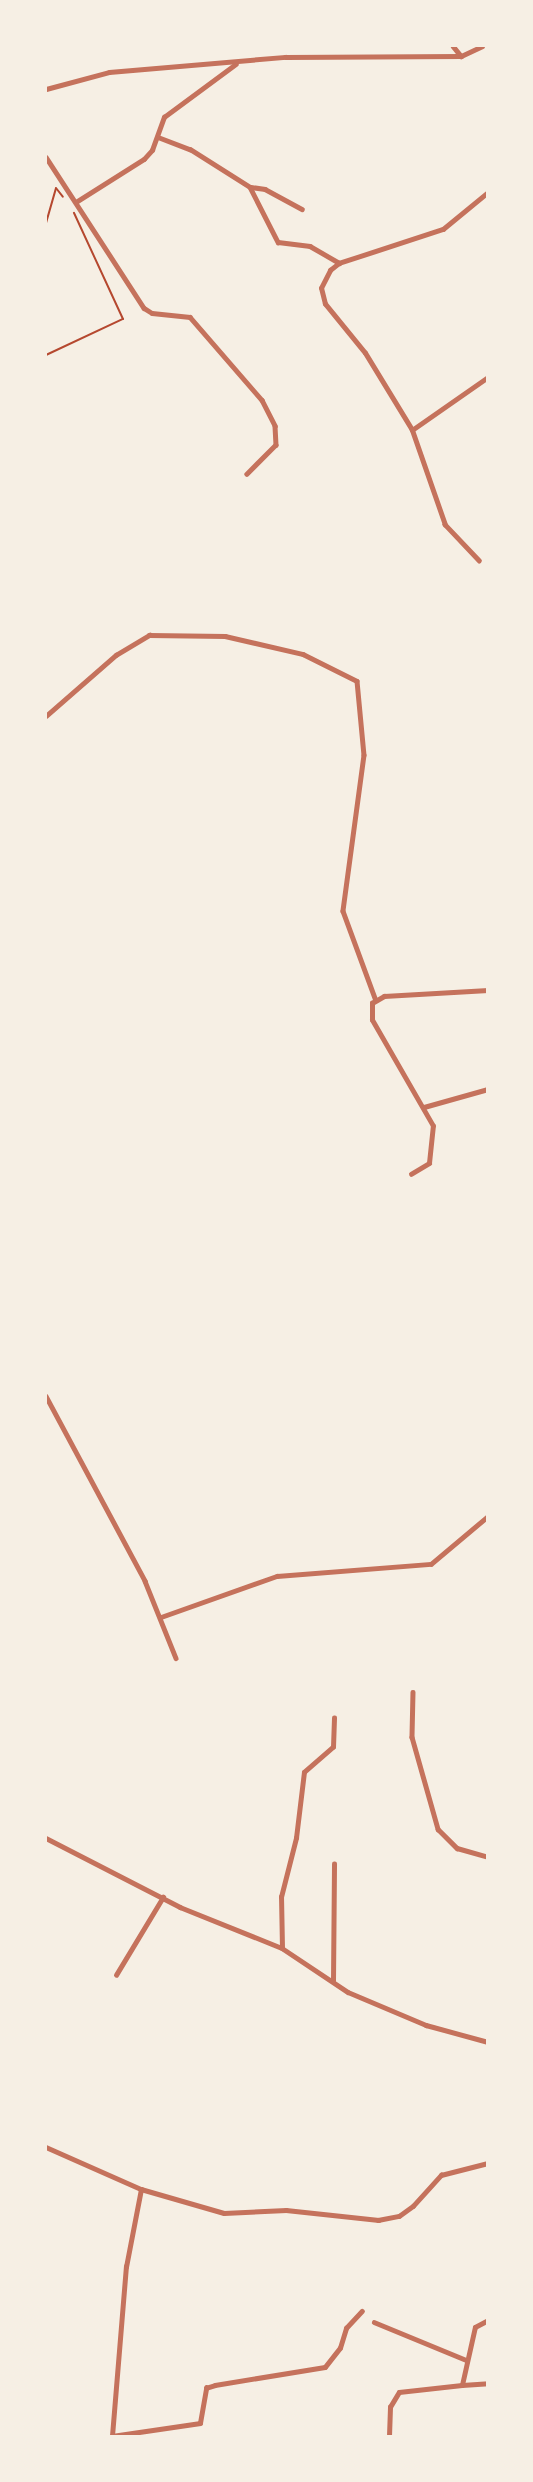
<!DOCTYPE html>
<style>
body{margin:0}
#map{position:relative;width:533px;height:2482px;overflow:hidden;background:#f6efe4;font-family:Poppins,sans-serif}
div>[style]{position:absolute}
.path>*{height:2px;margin:-1px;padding:0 1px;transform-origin:1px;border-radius:1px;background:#b5482f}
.minor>*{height:4.5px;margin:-2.25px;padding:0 2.25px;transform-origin:2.25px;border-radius:2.25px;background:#c5725c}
.tertiary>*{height:5px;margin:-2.5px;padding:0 2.5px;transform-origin:2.5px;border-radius:2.5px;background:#c5725c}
span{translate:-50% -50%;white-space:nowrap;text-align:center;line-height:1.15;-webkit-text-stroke:7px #f6efe4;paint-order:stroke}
.frame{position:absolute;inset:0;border:47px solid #f6efe4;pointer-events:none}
</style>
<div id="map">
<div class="path">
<div style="left:46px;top:223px;width:36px;rotate:-74deg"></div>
<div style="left:56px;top:188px;width:11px;rotate:52deg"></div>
<div style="left:46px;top:355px;width:85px;rotate:-25.1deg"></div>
<div style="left:123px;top:319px;width:117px;rotate:-114.8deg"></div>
</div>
<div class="minor">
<div style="left:453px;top:46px;width:13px;rotate:51deg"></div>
<div style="left:158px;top:137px;width:34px;rotate:21deg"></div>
<div style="left:190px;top:149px;width:71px;rotate:32.3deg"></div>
<div style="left:250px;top:187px;width:62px;rotate:63deg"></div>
<div style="left:278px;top:242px;width:32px;rotate:7deg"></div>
<div style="left:310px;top:246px;width:34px;rotate:30deg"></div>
<div style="left:46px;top:157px;width:180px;rotate:57deg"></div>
<div style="left:144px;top:308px;width:9px;rotate:32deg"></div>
<div style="left:152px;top:313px;width:38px;rotate:6deg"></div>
<div style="left:190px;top:317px;width:110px;rotate:49.1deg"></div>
<div style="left:262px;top:400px;width:29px;rotate:63deg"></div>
<div style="left:275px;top:426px;width:19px;rotate:87deg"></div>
<div style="left:276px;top:445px;width:41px;rotate:135deg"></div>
<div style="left:251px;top:187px;width:14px;rotate:8deg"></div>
<div style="left:265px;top:189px;width:42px;rotate:28.4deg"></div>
<div style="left:76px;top:202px;width:80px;rotate:-32.3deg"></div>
<div style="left:144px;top:159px;width:12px;rotate:-48deg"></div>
<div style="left:152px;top:150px;width:35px;rotate:-70deg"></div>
<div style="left:164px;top:117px;width:89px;rotate:-36.4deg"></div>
<div style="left:412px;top:430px;width:93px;rotate:-34.9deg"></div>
<div style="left:479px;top:561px;width:50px;rotate:-133.4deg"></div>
<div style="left:445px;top:525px;width:101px;rotate:-109.2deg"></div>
<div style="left:412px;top:430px;width:90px;rotate:-121.4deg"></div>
<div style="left:365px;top:353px;width:63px;rotate:-129.2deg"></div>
<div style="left:325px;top:304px;width:16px;rotate:-104deg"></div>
<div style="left:321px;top:288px;width:20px;rotate:-63deg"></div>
<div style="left:330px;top:270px;width:11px;rotate:-38deg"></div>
<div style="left:339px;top:263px;width:109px;rotate:-18.1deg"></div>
<div style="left:443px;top:229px;width:58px;rotate:-39.4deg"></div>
<div style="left:46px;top:716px;width:93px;rotate:-41.1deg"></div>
<div style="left:116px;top:655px;width:39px;rotate:-31deg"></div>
<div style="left:149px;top:635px;width:76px;rotate:0.8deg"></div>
<div style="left:225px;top:636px;width:80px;rotate:13deg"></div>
<div style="left:303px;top:654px;width:60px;rotate:26.6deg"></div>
<div style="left:357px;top:681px;width:74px;rotate:84.6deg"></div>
<div style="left:364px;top:755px;width:157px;rotate:97.7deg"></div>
<div style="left:343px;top:911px;width:93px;rotate:69.8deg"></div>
<div style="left:424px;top:1107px;width:66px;rotate:-15.7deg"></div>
<div style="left:411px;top:1174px;width:21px;rotate:-31deg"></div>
<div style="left:429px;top:1163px;width:37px;rotate:-84deg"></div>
<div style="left:433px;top:1126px;width:122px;rotate:-119.9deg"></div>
<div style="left:372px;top:1020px;width:17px;rotate:-90deg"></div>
<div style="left:372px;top:1003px;width:14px;rotate:-30deg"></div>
<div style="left:384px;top:996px;width:104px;rotate:-3.3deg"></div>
<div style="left:46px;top:1396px;width:210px;rotate:61.8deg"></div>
<div style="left:145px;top:1581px;width:83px;rotate:68.1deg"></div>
<div style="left:161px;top:1617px;width:123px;rotate:-19.5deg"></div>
<div style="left:277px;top:1576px;width:154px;rotate:-4.5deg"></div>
<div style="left:431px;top:1564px;width:75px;rotate:-40.1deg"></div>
<div style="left:413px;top:1692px;width:45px;rotate:91.3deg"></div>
<div style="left:412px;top:1737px;width:96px;rotate:74.2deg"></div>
<div style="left:438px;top:1829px;width:27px;rotate:45deg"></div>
<div style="left:457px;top:1848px;width:32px;rotate:16deg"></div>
<div style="left:46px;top:1838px;width:151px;rotate:27.2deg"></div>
<div style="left:180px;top:1907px;width:110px;rotate:21.9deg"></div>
<div style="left:282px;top:1948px;width:79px;rotate:33.7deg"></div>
<div style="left:348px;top:1992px;width:85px;rotate:22.9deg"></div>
<div style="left:426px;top:2025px;width:64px;rotate:15.3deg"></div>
<div style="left:282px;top:1948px;width:51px;rotate:-91.1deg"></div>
<div style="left:281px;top:1897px;width:61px;rotate:-75.7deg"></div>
<div style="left:296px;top:1838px;width:66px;rotate:-83.1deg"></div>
<div style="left:304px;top:1772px;width:38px;rotate:-41deg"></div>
<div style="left:333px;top:1747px;width:29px;rotate:-88deg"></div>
<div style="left:116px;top:1975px;width:91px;rotate:-58.9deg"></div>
<div style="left:333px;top:1981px;width:117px;rotate:-89.5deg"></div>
<div style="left:46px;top:2147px;width:104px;rotate:23.9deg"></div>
<div style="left:141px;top:2189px;width:86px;rotate:16.1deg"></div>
<div style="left:224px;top:2213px;width:62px;rotate:-2.8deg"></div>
<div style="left:286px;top:2210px;width:93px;rotate:6.2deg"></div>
<div style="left:378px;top:2220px;width:21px;rotate:-11deg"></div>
<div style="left:399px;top:2216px;width:17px;rotate:-36deg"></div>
<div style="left:413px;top:2206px;width:42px;rotate:-47.9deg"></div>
<div style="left:441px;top:2175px;width:49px;rotate:-14.3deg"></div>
<div style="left:374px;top:2322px;width:100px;rotate:22.4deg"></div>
<div style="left:462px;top:2385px;width:26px;rotate:-4deg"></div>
<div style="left:112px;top:2436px;width:89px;rotate:-8.4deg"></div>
<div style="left:200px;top:2423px;width:36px;rotate:-80deg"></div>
<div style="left:206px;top:2388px;width:9px;rotate:-18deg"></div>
<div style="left:215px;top:2385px;width:111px;rotate:-9.3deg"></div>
<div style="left:325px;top:2367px;width:24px;rotate:-52deg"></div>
<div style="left:340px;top:2348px;width:21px;rotate:-73deg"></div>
<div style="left:346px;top:2328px;width:23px;rotate:-47deg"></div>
<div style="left:112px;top:2436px;width:170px;rotate:-85.3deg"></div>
<div style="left:126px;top:2267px;width:79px;rotate:-79.1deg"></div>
<div style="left:389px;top:2436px;width:29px;rotate:-88deg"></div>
<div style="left:390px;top:2407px;width:17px;rotate:-59deg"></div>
<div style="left:399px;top:2392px;width:63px;rotate:-6.3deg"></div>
<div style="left:462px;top:2385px;width:59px;rotate:-77.4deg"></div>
<div style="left:475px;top:2327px;width:15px;rotate:-28deg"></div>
</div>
<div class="tertiary">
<div style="left:46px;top:89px;width:65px;rotate:-15.1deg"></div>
<div style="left:109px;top:72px;width:177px;rotate:-4.9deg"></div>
<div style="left:285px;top:57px;width:176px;rotate:-0.3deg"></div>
<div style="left:461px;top:56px;width:23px;rotate:-25deg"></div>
</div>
<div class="frame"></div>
</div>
